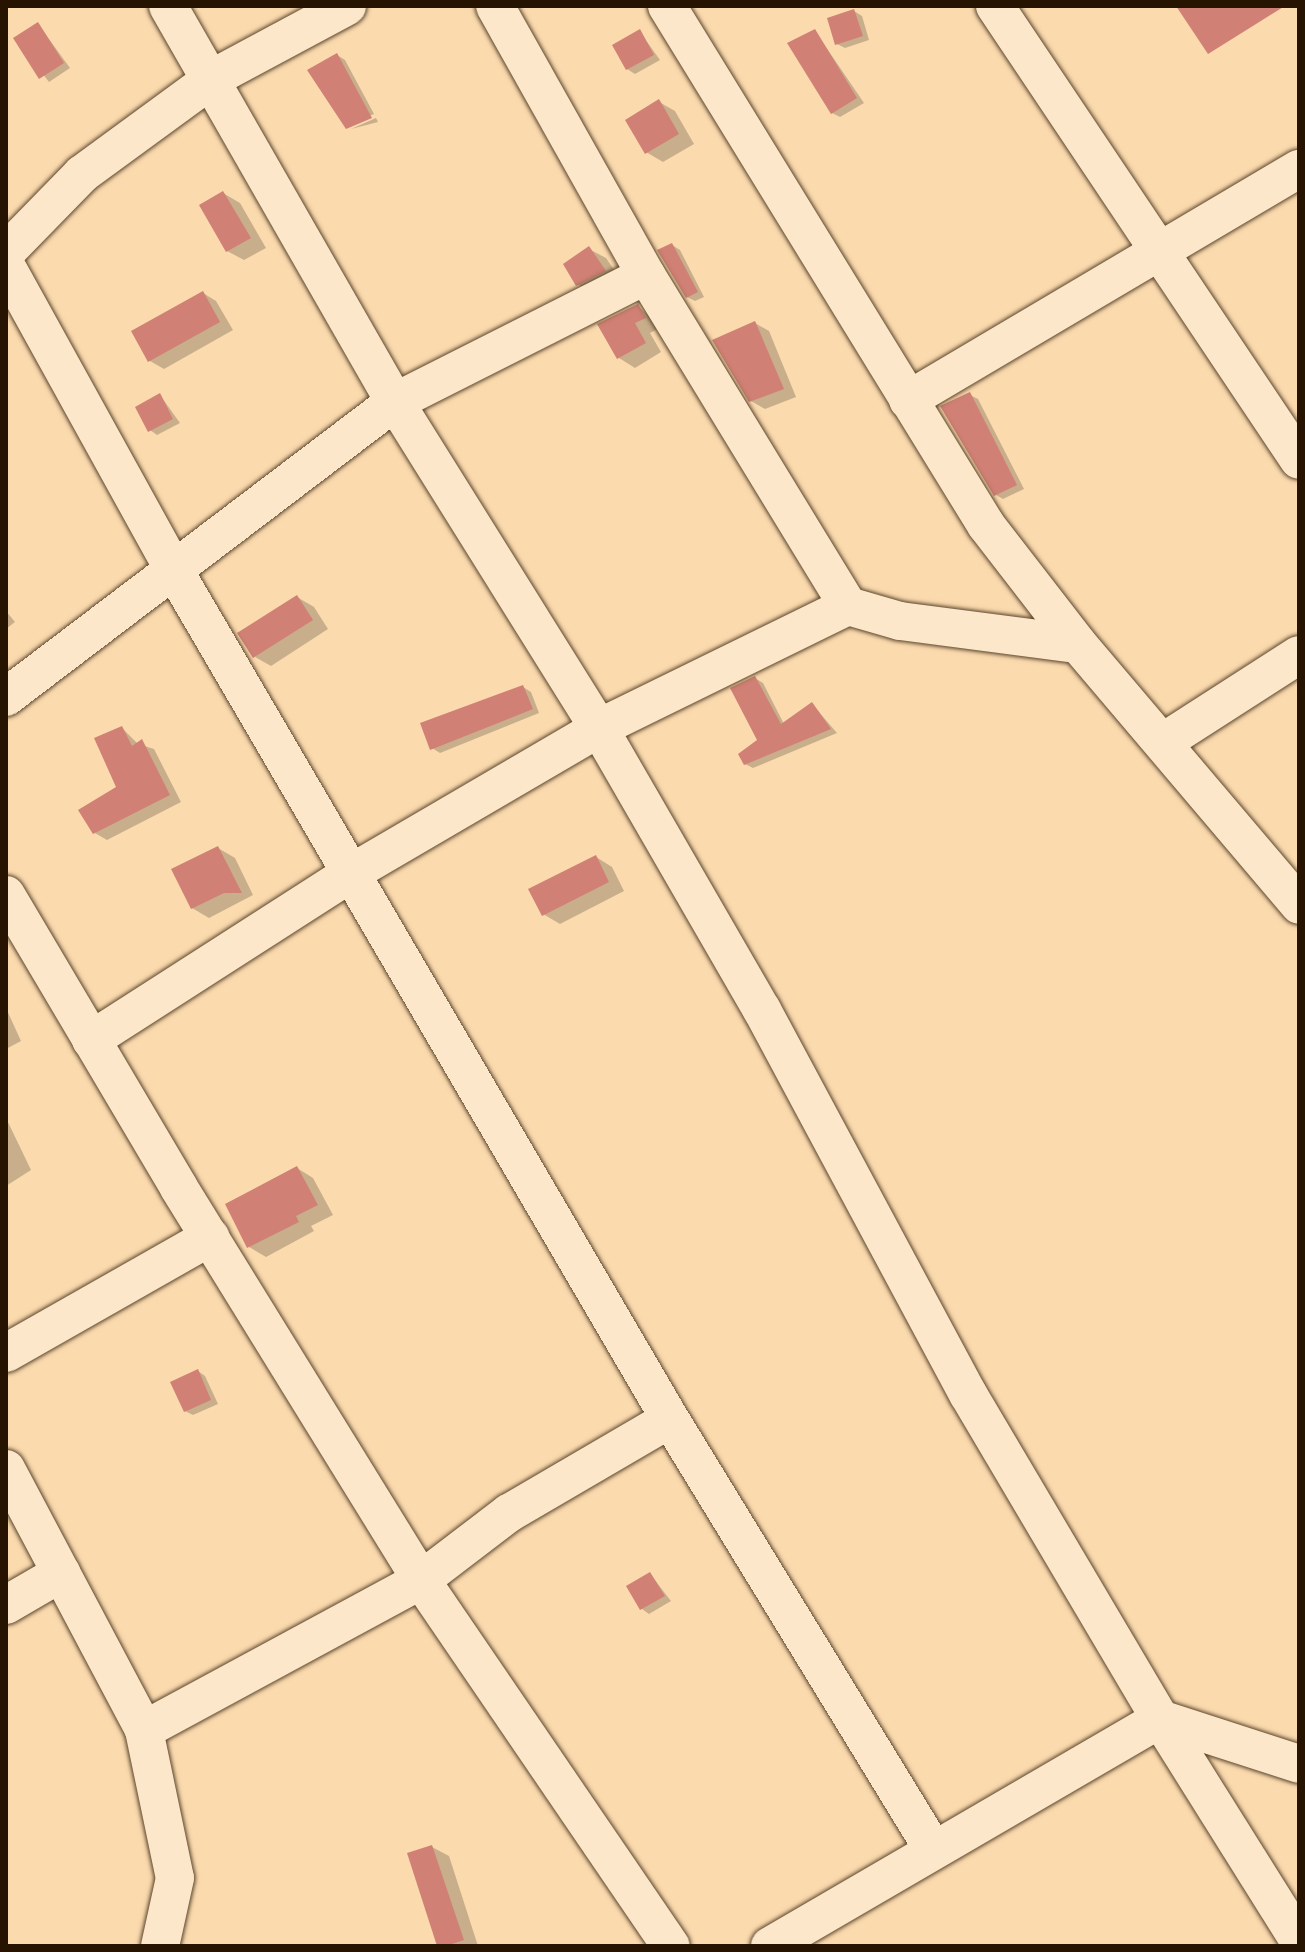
<!DOCTYPE html>
<style>
body{margin:0}
#map{position:relative;width:1305px;height:1952px;overflow:hidden;background:#fbdaae;font-family:Vollkorn,serif}
div>[style]{position:absolute}
.shadow>*{inset:0;background:#0003}
.building>*{inset:0;background:#d08074}
.roads{filter:drop-shadow(0 0 2px #5b462c) drop-shadow(0 0 2px #5b462c)}
.minor>*{height:38px;margin:-19px;padding:0 19px;transform-origin:19px;border-radius:19px;background:#fce7ca}
span{translate:-50% -50%;white-space:nowrap;text-align:center;line-height:1.15;-webkit-text-stroke:8px #fce7ca;paint-order:stroke}
.frame{position:absolute;inset:0;border:8px solid #261400;pointer-events:none}
</style>
<div id="map">
<div class="shadow">
<div style="clip-path:polygon(854px 11px,862px 16px,869px 40px,845px 48px,837px 44px)"></div>
<div style="clip-path:polygon(38px 24px,70px 68px,49px 82px,16px 39px)"></div>
<div style="clip-path:polygon(815px 31px,864px 103px,840px 117px,832px 113px)"></div>
<div style="clip-path:polygon(640px 32px,660px 60px,635px 74px,627px 69px)"></div>
<div style="clip-path:polygon(337px 55px,345px 60px,374px 114px,348px 125px)"></div>
<div style="clip-path:polygon(659px 102px,675px 111px,694px 144px,663px 162px,646px 152px)"></div>
<div style="clip-path:polygon(376px 118px,378px 122px,351px 129px)"></div>
<div style="clip-path:polygon(223px 193px,240px 203px,266px 248px,244px 260px,227px 251px)"></div>
<div style="clip-path:polygon(672px 245px,680px 250px,704px 297px,695px 301px,687px 297px)"></div>
<div style="clip-path:polygon(589px 249px,606px 258px,621px 280px,594px 294px,577px 284px)"></div>
<div style="clip-path:polygon(203px 293px,216px 301px,233px 330px,164px 369px,150px 361px,134px 331px)"></div>
<div style="clip-path:polygon(638px 306px,661px 327px,650px 333px,661px 352px,635px 368px,619px 358px)"></div>
<div style="clip-path:polygon(755px 323px,769px 331px,796px 397px,765px 409px,751px 401px)"></div>
<div style="clip-path:polygon(160px 395px,180px 423px,157px 435px,150px 430px)"></div>
<div style="clip-path:polygon(970px 395px,978px 399px,1024px 489px,1003px 499px,996px 495px)"></div>
<div style="clip-path:polygon(297px 597px,314px 607px,328px 629px,271px 666px,255px 657px)"></div>
<div style="clip-path:polygon(6px 611px,15px 622px,6px 629px)"></div>
<div style="clip-path:polygon(755px 678px,763px 683px,784px 724px,812px 704px,837px 733px,753px 768px,745px 764px,760px 741px)"></div>
<div style="clip-path:polygon(523px 687px,531px 692px,539px 713px,440px 753px,432px 748px)"></div>
<div style="clip-path:polygon(122px 728px,138px 744px,154px 749px,181px 802px,107px 840px,95px 833px,118px 787px)"></div>
<div style="clip-path:polygon(218px 848px,235px 858px,253px 895px,209px 918px,192px 908px)"></div>
<div style="clip-path:polygon(596px 857px,612px 867px,624px 891px,560px 924px,543px 914px)"></div>
<div style="clip-path:polygon(6px 1008px,21px 1041px,6px 1049px)"></div>
<div style="clip-path:polygon(6px 1118px,31px 1170px,6px 1186px)"></div>
<div style="clip-path:polygon(297px 1168px,313px 1178px,333px 1215px,311px 1226px,314px 1231px,266px 1257px,249px 1247px)"></div>
<div style="clip-path:polygon(198px 1371px,205px 1376px,218px 1404px,193px 1415px,185px 1411px)"></div>
<div style="clip-path:polygon(650px 1574px,671px 1601px,649px 1614px,642px 1609px)"></div>
<div style="clip-path:polygon(432px 1847px,449px 1856px,478px 1946px,439px 1946px)"></div>
</div>
<div class="building">
<div style="clip-path:polygon(1176px 6px,1285px 6px,1208px 54px)"></div>
<div style="clip-path:polygon(854px 9px,863px 36px,835px 45px,827px 18px)"></div>
<div style="clip-path:polygon(38px 22px,64px 63px,39px 79px,13px 38px)"></div>
<div style="clip-path:polygon(640px 29px,654px 55px,626px 70px,612px 45px)"></div>
<div style="clip-path:polygon(815px 29px,857px 98px,831px 114px,787px 43px)"></div>
<div style="clip-path:polygon(337px 53px,372px 118px,346px 129px,307px 70px)"></div>
<div style="clip-path:polygon(659px 99px,679px 134px,645px 154px,625px 120px)"></div>
<div style="clip-path:polygon(223px 191px,251px 238px,226px 252px,199px 205px)"></div>
<div style="clip-path:polygon(672px 243px,698px 292px,686px 298px,657px 250px)"></div>
<div style="clip-path:polygon(589px 246px,606px 271px,576px 286px,563px 264px)"></div>
<div style="clip-path:polygon(203px 291px,220px 322px,148px 362px,131px 331px)"></div>
<div style="clip-path:polygon(638px 304px,646px 318px,635px 323px,646px 343px,617px 359px,597px 324px)"></div>
<div style="clip-path:polygon(755px 321px,784px 389px,749px 402px,712px 340px)"></div>
<div style="clip-path:polygon(970px 392px,1017px 485px,994px 496px,940px 406px)"></div>
<div style="clip-path:polygon(160px 393px,173px 419px,148px 432px,135px 407px)"></div>
<div style="clip-path:polygon(297px 595px,313px 620px,253px 658px,237px 633px)"></div>
<div style="clip-path:polygon(755px 676px,781px 724px,812px 702px,831px 729px,744px 765px,738px 754px,757px 740px,730px 688px)"></div>
<div style="clip-path:polygon(523px 685px,533px 709px,430px 750px,420px 723px)"></div>
<div style="clip-path:polygon(122px 726px,132px 746px,142px 739px,170px 795px,93px 834px,78px 810px,116px 787px,94px 738px)"></div>
<div style="clip-path:polygon(218px 846px,242px 893px,224px 893px,191px 909px,171px 869px)"></div>
<div style="clip-path:polygon(596px 855px,609px 882px,542px 916px,528px 889px)"></div>
<div style="clip-path:polygon(297px 1166px,318px 1205px,296px 1216px,299px 1222px,247px 1248px,225px 1204px)"></div>
<div style="clip-path:polygon(198px 1369px,211px 1400px,184px 1412px,170px 1382px)"></div>
<div style="clip-path:polygon(650px 1572px,665px 1596px,640px 1610px,626px 1586px)"></div>
<div style="clip-path:polygon(432px 1845px,464px 1940px,446px 1946px,437px 1946px,407px 1853px)"></div>
</div>
<div class="roads">
<div class="minor">
<div style="left:168px;top:6px;width:456px;rotate:60.2deg"></div>
<div style="left:395px;top:402px;width:385px;rotate:58deg"></div>
<div style="left:599px;top:728px;width:326px;rotate:60deg"></div>
<div style="left:762px;top:1010px;width:436px;rotate:61.8deg"></div>
<div style="left:968px;top:1394px;width:377px;rotate:59.4deg"></div>
<div style="left:1160px;top:1719px;width:262px;rotate:57.9deg"></div>
<div style="left:495px;top:6px;width:308px;rotate:60.7deg"></div>
<div style="left:646px;top:275px;width:388px;rotate:58.6deg"></div>
<div style="left:848px;top:606px;width:54px;rotate:16.1deg"></div>
<div style="left:900px;top:621px;width:179px;rotate:7.4deg"></div>
<div style="left:667px;top:6px;width:609px;rotate:58.42deg"></div>
<div style="left:986px;top:525px;width:150px;rotate:52.3deg"></div>
<div style="left:1078px;top:644px;width:342px;rotate:49.7deg"></div>
<div style="left:995px;top:6px;width:546px;rotate:56.19deg"></div>
<div style="left:6px;top:252px;width:109px;rotate:-45.7deg"></div>
<div style="left:82px;top:174px;width:162px;rotate:-36.2deg"></div>
<div style="left:213px;top:78px;width:152px;rotate:-28.2deg"></div>
<div style="left:6px;top:266px;width:350px;rotate:61.1deg"></div>
<div style="left:175px;top:572px;width:981px;rotate:59.7deg"></div>
<div style="left:670px;top:1419px;width:504px;rotate:58.55deg"></div>
<div style="left:908px;top:400px;width:454px;rotate:-30.6deg"></div>
<div style="left:6px;top:697px;width:488px;rotate:-37.2deg"></div>
<div style="left:395px;top:402px;width:281px;rotate:-26.8deg"></div>
<div style="left:1165px;top:741px;width:159px;rotate:-32.7deg"></div>
<div style="left:6px;top:895px;width:340px;rotate:59.4deg"></div>
<div style="left:179px;top:1188px;width:461px;rotate:58.3deg"></div>
<div style="left:421px;top:1580px;width:443px;rotate:55.7deg"></div>
<div style="left:91px;top:1040px;width:311px;rotate:-32.7deg"></div>
<div style="left:353px;top:872px;width:285px;rotate:-30.3deg"></div>
<div style="left:599px;top:728px;width:277px;rotate:-26.1deg"></div>
<div style="left:6px;top:1353px;width:235px;rotate:-29.6deg"></div>
<div style="left:6px;top:1469px;width:295px;rotate:62.1deg"></div>
<div style="left:144px;top:1730px;width:151px;rotate:78.2deg"></div>
<div style="left:175px;top:1878px;width:70px;rotate:102.4deg"></div>
<div style="left:6px;top:1605px;width:64px;rotate:-30.2deg"></div>
<div style="left:144px;top:1730px;width:315px;rotate:-28.4deg"></div>
<div style="left:421px;top:1580px;width:111px;rotate:-37.3deg"></div>
<div style="left:509px;top:1513px;width:186px;rotate:-30.3deg"></div>
<div style="left:770px;top:1946px;width:451px;rotate:-30.2deg"></div>
<div style="left:1160px;top:1719px;width:146px;rotate:17.9deg"></div>
</div>
</div>
<div class="frame"></div>
</div>
